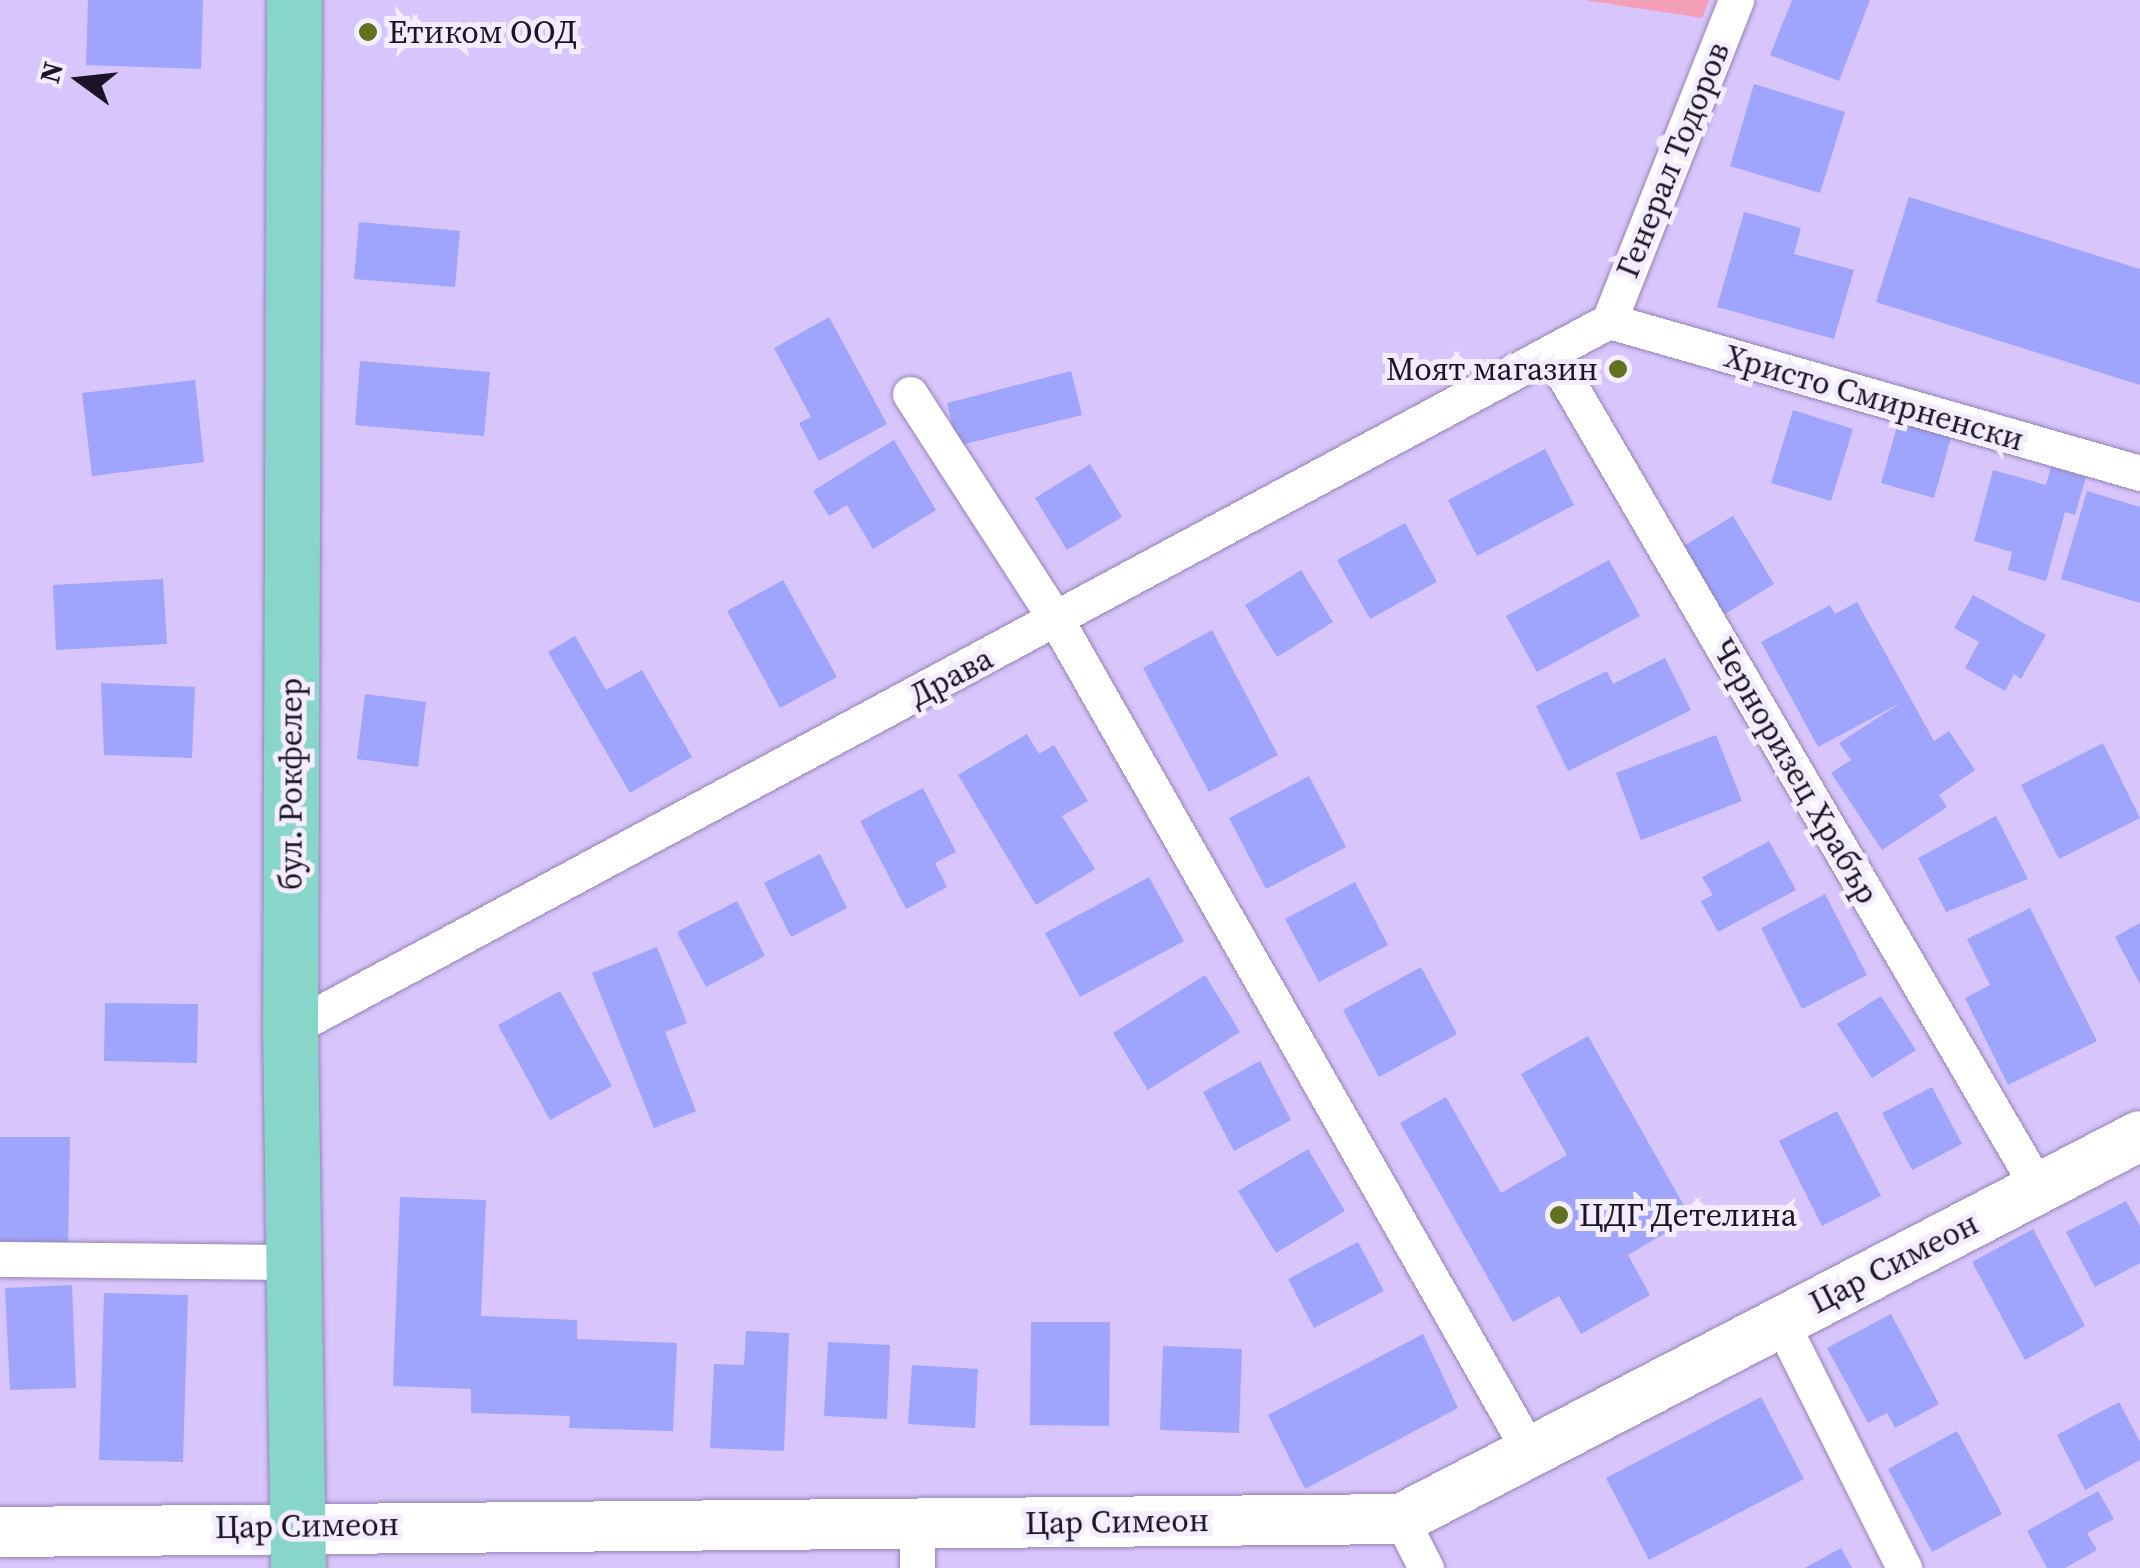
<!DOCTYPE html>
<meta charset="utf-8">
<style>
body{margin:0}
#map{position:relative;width:2140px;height:1568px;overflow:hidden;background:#d7c5fb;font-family:"Source Serif 4",serif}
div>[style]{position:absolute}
.green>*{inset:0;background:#f39fb8}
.building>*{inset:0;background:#9fa5fd}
.roads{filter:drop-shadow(0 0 2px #9584b6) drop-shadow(0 0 2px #9584b6)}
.street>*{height:35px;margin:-17.5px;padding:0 17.5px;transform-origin:17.5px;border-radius:17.5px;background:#fff}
.secondary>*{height:50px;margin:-25px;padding:0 25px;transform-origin:25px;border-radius:25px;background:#fff}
.primary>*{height:55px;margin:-27.5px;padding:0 27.5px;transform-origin:27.5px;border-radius:27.5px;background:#88d6ca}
.dots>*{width:28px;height:28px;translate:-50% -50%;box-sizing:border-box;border:5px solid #f3edfe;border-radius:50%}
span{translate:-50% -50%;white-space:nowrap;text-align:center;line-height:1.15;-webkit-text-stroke:10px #f3edfe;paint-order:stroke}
.poi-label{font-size:32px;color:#1b1327}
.left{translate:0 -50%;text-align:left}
.right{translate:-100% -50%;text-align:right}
.street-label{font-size:32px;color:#1b1327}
.north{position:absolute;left:30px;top:30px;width:100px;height:100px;-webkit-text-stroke:8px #f3edfe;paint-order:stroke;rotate:285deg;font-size:28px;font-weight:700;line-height:40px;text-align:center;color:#1b1327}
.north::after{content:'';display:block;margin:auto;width:35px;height:45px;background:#1b1327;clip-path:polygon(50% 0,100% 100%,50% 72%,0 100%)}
</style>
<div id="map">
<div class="green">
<div style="clip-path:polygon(1584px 0,1709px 0,1702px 18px)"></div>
</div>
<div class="building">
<div style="clip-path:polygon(88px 0,203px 0,201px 69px,86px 65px)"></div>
<div style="clip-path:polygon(1792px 0,1870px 0,1839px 81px,1770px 55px)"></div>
<div style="clip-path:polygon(1754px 84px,1845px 112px,1820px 193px,1730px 166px)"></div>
<div style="clip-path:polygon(1909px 197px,2140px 269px,2140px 385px,1876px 302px)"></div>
<div style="clip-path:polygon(1744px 212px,1801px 228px,1794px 254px,1854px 270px,1834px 339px,1717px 307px)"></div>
<div style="clip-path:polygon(359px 222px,460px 231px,455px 287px,354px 279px)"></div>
<div style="clip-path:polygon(829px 317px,887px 424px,819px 461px,799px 423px,811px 417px,774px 348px)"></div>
<div style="clip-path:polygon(360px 361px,490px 372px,484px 436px,355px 425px)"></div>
<div style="clip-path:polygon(1071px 371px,1082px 415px,957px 446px,947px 403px)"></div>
<div style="clip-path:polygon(195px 380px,204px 462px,92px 476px,82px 393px)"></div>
<div style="clip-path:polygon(1793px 410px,1853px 429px,1831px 501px,1771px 483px)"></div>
<div style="clip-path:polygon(1901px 412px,1954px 427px,1934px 498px,1881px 483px)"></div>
<div style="clip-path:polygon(894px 440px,936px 510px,873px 549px,847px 505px,829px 516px,813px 491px)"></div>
<div style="clip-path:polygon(1545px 449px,1574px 505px,1477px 556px,1448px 500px)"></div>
<div style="clip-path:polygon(1090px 464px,1122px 517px,1067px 550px,1035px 498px)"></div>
<div style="clip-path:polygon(2051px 467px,2086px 477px,2075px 515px,2065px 512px,2046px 581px,2008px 570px,2012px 552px,1974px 541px,1993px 470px,2046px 485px)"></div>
<div style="clip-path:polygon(2087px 491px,2140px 507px,2140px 603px,2061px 579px)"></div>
<div style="clip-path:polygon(1733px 516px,1774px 584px,1720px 617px,1679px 549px)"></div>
<div style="clip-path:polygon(1405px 523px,1437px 582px,1370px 619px,1337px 560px)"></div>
<div style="clip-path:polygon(1609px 560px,1640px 616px,1537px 672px,1506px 616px)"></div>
<div style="clip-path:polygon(1301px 570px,1333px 622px,1277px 657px,1245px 605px)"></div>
<div style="clip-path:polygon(163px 579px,167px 644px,56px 650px,53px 585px)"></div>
<div style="clip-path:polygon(783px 580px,837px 677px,780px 708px,727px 611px)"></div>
<div style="clip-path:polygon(1973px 595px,2046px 635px,2021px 679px,2014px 674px,2005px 691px,1965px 668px,1979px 642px,1954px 628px)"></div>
<div style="clip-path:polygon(1857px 602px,1934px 741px,1949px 731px,1975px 770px,1939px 795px,1947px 807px,1882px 850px,1831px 773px,1851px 760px,1839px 743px,1902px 702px,1818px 747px,1761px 642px,1830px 605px,1835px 614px)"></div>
<div style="clip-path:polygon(1212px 630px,1278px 755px,1209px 792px,1143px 668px)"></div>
<div style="clip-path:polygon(575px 636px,606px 690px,642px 670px,692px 757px,630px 793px,548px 652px)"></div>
<div style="clip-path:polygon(1665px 658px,1691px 710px,1568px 771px,1536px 706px,1607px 671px,1613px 684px)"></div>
<div style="clip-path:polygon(101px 683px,195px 687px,192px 758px,104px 755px)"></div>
<div style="clip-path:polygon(365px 694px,426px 702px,418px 767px,357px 759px)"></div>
<div style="clip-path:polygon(1027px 734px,1039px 754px,1054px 745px,1088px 801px,1062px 816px,1095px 869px,1036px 905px,958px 775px)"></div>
<div style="clip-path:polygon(1716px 735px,1742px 801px,1641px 840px,1616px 773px)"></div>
<div style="clip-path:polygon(2103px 743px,2140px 818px,2059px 859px,2021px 785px)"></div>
<div style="clip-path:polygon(1309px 776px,1346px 847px,1266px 889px,1229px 818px)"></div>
<div style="clip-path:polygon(923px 788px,956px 852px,935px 863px,947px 887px,906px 909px,860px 821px)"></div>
<div style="clip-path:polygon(1996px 816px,2028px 879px,1946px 912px,1918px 858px)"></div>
<div style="clip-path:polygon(1769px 841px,1796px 890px,1718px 932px,1701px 901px,1713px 895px,1702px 877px)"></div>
<div style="clip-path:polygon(820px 854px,847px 908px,791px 937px,764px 883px)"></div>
<div style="clip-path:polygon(1149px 877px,1184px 941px,1080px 997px,1045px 933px)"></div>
<div style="clip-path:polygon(1355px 882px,1388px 945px,1319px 982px,1285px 919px)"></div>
<div style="clip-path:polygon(1825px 894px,1867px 975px,1802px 1009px,1761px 928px)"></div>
<div style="clip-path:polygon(737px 901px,765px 956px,706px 987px,677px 932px)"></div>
<div style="clip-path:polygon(2030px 908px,2097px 1041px,2008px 1085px,1965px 998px,1990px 985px,1967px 939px)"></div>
<div style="clip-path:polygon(2140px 923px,2140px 984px,2115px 937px)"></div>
<div style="clip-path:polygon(657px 947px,687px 1023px,665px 1032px,696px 1111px,654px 1128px,592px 973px)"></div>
<div style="clip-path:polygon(1421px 967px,1457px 1034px,1379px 1077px,1343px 1010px)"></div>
<div style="clip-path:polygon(1205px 975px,1240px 1032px,1148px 1090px,1113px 1033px)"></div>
<div style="clip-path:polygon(560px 991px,612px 1086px,550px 1120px,498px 1025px)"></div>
<div style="clip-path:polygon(1881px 996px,1916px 1050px,1872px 1078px,1837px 1024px)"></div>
<div style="clip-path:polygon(105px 1003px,198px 1004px,197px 1063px,104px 1061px)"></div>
<div style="clip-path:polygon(1588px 1036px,1691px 1218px,1628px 1255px,1650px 1295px,1581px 1334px,1559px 1296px,1513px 1322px,1400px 1123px,1446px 1097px,1501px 1193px,1567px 1155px,1521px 1074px)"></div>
<div style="clip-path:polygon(1260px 1061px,1291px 1120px,1234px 1151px,1203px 1092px)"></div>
<div style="clip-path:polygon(1932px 1087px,1962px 1144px,1912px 1170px,1882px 1113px)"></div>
<div style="clip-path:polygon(1837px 1111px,1881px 1196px,1822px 1226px,1779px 1141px)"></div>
<div style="clip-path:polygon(0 1137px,70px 1137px,68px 1248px,0 1248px)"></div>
<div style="clip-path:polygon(1308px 1149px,1345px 1211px,1276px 1253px,1238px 1191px)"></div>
<div style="clip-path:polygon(400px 1197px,486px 1200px,481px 1316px,577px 1320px,577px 1339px,677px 1343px,673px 1431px,569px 1428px,570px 1416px,471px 1413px,471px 1389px,393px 1386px)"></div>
<div style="clip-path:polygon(2126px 1201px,2140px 1226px,2140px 1263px,2095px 1287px,2066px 1232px)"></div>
<div style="clip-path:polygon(2033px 1229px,2085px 1326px,2025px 1360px,1972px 1262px)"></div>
<div style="clip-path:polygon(1358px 1242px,1384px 1291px,1314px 1328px,1288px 1279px)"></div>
<div style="clip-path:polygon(72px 1285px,76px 1388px,10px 1390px,5px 1288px)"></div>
<div style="clip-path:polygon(104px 1293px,188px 1295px,183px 1462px,99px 1460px)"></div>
<div style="clip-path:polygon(1891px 1314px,1939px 1404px,1895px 1428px,1887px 1413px,1868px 1423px,1827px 1348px)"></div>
<div style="clip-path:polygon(1031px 1322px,1110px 1322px,1109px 1426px,1030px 1425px)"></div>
<div style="clip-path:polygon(746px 1331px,789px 1333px,784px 1451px,710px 1448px,714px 1364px,744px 1365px)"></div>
<div style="clip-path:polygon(1423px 1334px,1458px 1408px,1305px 1489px,1268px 1415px)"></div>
<div style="clip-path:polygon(828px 1342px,890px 1345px,887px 1419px,824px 1416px)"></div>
<div style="clip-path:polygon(1163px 1346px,1242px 1349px,1239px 1433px,1160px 1430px)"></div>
<div style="clip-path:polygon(912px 1365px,978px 1369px,975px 1428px,908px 1424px)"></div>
<div style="clip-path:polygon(1761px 1397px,1804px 1479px,1649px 1560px,1606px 1478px)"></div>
<div style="clip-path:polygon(2119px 1402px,2140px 1442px,2140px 1460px,2085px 1490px,2057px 1435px)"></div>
<div style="clip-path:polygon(1957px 1431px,2002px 1514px,1932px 1552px,1888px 1469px)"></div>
<div style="clip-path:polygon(2098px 1491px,2114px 1519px,2087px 1533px,2097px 1550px,2065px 1568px,2047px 1568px,2027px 1531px)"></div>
<div style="clip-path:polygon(1841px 1548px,1852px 1568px,1805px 1568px)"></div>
</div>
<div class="roads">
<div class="street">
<div style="left:1609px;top:321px;width:552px;rotate:15.97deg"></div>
<div style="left:1609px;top:321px;width:345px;rotate:-68.4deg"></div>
<div style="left:1551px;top:353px;width:968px;rotate:59.73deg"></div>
<div style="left:910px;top:394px;width:270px;rotate:57.1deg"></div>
<div style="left:1057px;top:621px;width:956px;rotate:60.35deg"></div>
<div style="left:290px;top:1029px;width:1497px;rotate:-28.23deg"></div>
<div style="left:0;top:1259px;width:291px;rotate:0.6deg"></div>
<div style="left:1781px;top:1322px;width:275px;rotate:63.4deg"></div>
<div style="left:1401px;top:1519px;width:55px;rotate:63deg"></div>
<div style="left:917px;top:1524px;width:44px;rotate:90deg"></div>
</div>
<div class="secondary">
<div style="left:0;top:1532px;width:1401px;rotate:-0.53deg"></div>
<div style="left:1401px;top:1519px;width:832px;rotate:-27.4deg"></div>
</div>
<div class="primary">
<div style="left:294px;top:0;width:1029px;rotate:90.22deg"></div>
<div style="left:290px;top:1029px;width:539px;rotate:89.15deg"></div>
</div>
</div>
<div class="dots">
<div style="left:368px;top:32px;background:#61711f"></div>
<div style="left:1618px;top:369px;background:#61711f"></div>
<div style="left:1559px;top:1215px;background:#61711f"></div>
</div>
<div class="poi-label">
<span class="left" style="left:388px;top:32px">Етиком ООД</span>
<span class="right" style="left:1598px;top:369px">Моят магазин</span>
<span class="left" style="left:1579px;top:1215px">ЦДГ Детелина</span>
</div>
<div class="street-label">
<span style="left:1673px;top:160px;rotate:-68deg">Генерал Тодоров</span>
<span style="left:1874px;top:398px;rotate:16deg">Христо Смирненски</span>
<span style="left:951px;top:677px;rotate:-28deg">Драва</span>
<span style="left:1795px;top:771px;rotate:60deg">Черноризец Храбър</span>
<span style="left:291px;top:784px;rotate:-90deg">бул. Рокфелер</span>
<span style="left:1894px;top:1263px;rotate:-27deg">Цар Симеон</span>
<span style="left:1117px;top:1522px;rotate:-1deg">Цар Симеон</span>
<span style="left:307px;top:1526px;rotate:-1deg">Цар Симеон</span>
</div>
<div class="north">N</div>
</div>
